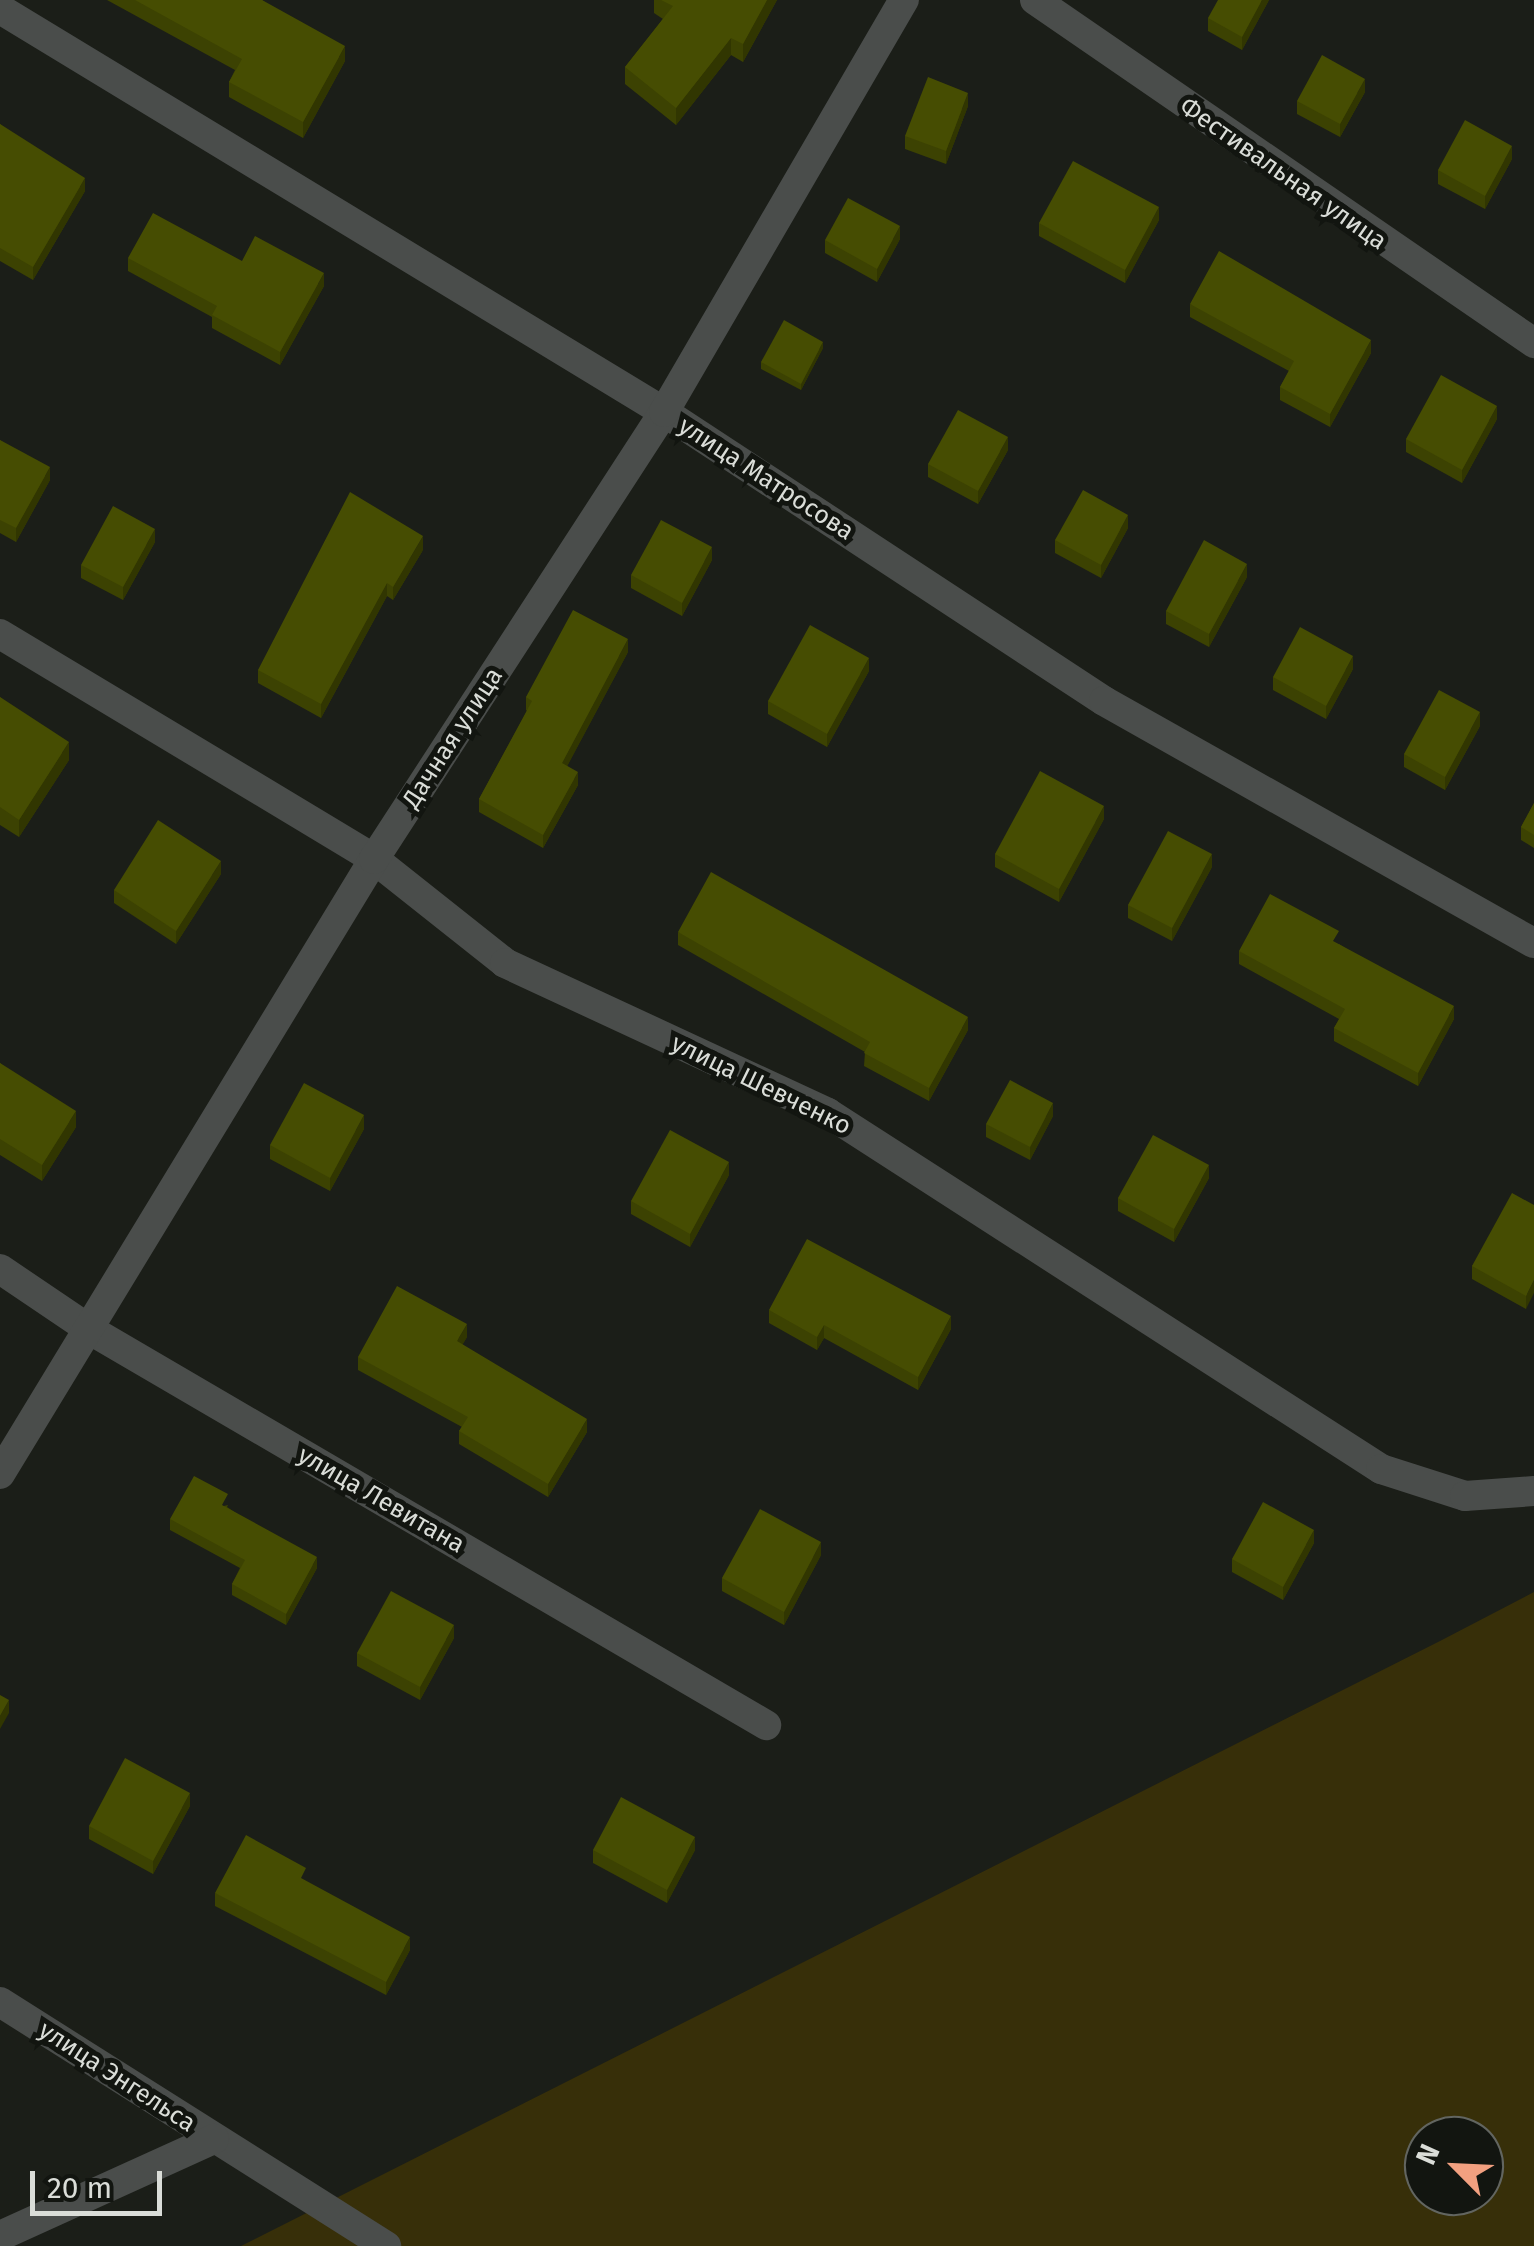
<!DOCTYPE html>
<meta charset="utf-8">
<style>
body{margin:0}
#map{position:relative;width:1534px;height:2246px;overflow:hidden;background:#1b1e18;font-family:"Fira Sans",sans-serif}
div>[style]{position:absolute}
.green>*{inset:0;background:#372f09}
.minor>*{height:30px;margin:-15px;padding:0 15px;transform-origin:15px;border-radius:15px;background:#4a4d4b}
.wall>*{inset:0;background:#3c4202}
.shaded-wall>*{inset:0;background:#313601}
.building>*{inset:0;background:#464d02}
span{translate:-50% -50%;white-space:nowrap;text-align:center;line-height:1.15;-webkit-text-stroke:10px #121510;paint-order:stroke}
.street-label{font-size:25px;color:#daddd8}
.north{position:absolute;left:1404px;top:2116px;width:100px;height:100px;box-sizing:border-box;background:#121510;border:2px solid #626560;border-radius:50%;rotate:294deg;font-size:28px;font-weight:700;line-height:40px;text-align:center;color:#daddd8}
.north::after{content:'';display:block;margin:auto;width:35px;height:45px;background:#f2a080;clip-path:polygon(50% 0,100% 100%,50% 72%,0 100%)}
.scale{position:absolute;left:30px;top:2171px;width:132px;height:45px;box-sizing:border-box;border:5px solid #daddd8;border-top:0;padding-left:12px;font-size:30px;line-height:35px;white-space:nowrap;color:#daddd8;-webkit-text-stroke:8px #121510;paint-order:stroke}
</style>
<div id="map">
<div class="green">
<div style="clip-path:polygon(evenodd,1534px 1592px,1534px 2246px,241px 2246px,1440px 1641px,1534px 1592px,1424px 2136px,1484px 2136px,1484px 2196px,1424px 2196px,1424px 2136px)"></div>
</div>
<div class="minor">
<div style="left:1035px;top:0;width:606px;rotate:34.5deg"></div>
<div style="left:0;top:9px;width:777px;rotate:31.25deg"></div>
<div style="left:664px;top:412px;width:526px;rotate:33.3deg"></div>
<div style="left:1104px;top:701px;width:493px;rotate:29.4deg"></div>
<div style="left:0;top:634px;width:436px;rotate:31deg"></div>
<div style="left:374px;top:859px;width:167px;rotate:38.4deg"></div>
<div style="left:505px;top:963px;width:356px;rotate:24.9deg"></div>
<div style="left:828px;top:1113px;width:658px;rotate:32.77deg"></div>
<div style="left:1381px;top:1469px;width:88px;rotate:17.8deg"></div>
<div style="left:1465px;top:1496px;width:69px;rotate:-4.1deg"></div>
<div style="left:0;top:1269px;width:111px;rotate:34deg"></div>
<div style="left:92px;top:1331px;width:781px;rotate:30.31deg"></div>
<div style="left:0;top:1474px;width:720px;rotate:-58.69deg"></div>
<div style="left:374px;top:859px;width:533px;rotate:-57.03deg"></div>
<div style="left:664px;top:412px;width:477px;rotate:-59.8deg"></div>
<div style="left:0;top:2002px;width:457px;rotate:32.3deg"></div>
<div style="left:0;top:2236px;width:235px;rotate:-24.4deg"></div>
</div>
<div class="wall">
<div style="clip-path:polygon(107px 0,262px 0,345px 61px,303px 138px,229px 97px,229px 82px,235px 70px)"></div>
<div style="clip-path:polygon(654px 0,777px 0,743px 62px,731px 55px,676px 125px,625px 84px,625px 67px,663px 19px,654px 13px)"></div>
<div style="clip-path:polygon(1269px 0,1242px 50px,1208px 31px,1208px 18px)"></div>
<div style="clip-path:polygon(1365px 92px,1340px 137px,1297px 114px,1297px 101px)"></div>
<div style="clip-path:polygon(968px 106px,946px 164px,905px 149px,905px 136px)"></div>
<div style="clip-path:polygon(0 124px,85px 191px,33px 280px,0 261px)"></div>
<div style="clip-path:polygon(1512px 159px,1485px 209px,1438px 184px,1438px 170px)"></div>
<div style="clip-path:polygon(1159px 220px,1125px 283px,1039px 236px,1039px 223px)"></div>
<div style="clip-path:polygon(900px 239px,877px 282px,825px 253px,825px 240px)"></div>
<div style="clip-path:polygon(128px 258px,242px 261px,324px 286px,280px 365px,212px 328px,212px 317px,128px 271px)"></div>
<div style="clip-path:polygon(1190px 304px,1371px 353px,1330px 427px,1280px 400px,1280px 387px,1289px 371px,1190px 317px)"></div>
<div style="clip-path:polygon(823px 348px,801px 390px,761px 369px,761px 362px)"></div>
<div style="clip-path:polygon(1497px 419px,1462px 483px,1406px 452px,1406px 439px)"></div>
<div style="clip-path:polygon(0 440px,50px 480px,16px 542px,0 533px)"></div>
<div style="clip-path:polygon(1008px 450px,978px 504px,928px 477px,928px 464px)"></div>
<div style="clip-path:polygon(1128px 528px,1101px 578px,1055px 553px,1055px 540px)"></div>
<div style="clip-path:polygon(155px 542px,123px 600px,81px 578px,81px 565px)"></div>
<div style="clip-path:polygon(423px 550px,393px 600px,387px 596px,321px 718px,258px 683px,258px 670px)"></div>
<div style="clip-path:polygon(712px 560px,682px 616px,631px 588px,631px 575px)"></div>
<div style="clip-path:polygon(1247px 577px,1209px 647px,1166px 624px,1166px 611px)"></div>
<div style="clip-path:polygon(628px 652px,567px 766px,578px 785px,543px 848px,479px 812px,479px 799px,527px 711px,526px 710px,526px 697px)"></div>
<div style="clip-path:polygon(1353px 669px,1326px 719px,1273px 690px,1273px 677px)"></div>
<div style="clip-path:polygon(869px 671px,827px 747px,768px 714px,768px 701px)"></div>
<div style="clip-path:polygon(0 697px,69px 760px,19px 837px,0 825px)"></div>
<div style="clip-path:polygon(1480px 726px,1445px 790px,1404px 767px,1404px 754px)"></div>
<div style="clip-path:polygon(1534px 803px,1534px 848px,1521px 840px,1521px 827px)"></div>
<div style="clip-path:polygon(1104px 819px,1059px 902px,995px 867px,995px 854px)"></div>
<div style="clip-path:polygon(1212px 867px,1172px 941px,1128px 918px,1128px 905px)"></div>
<div style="clip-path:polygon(221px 874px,176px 944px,114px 903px,114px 890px)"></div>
<div style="clip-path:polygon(678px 932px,968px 1030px,929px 1101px,864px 1066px,865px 1052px,678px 945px)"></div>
<div style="clip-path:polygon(1339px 944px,1454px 1019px,1418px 1086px,1334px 1041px,1334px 1028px,1339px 1019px,1239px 964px,1239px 951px)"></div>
<div style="clip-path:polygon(0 1063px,76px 1127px,42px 1181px,0 1155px)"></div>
<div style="clip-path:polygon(1053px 1116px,1030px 1160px,986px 1137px,986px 1124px)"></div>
<div style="clip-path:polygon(364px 1129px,330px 1191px,270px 1159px,270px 1145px)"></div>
<div style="clip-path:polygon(729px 1175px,690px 1247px,631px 1214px,631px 1201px)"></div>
<div style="clip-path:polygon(1209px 1178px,1174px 1242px,1118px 1211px,1118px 1198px)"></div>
<div style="clip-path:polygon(1534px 1205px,1526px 1309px,1472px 1279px,1472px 1266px)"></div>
<div style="clip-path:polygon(769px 1310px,951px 1329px,918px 1390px,824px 1338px,817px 1350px,769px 1323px)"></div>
<div style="clip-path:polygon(467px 1337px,462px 1345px,587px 1432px,548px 1497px,459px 1444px,459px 1431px,462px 1427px,358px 1370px,358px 1357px)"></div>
<div style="clip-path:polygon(228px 1505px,227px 1507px,317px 1568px,286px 1625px,232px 1595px,232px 1584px,240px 1568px,170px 1530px,170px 1519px)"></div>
<div style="clip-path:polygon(1314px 1543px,1283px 1600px,1232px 1572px,1232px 1559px)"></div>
<div style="clip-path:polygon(821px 1555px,784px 1625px,722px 1591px,722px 1578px)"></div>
<div style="clip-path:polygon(454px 1638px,420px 1700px,357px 1666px,357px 1653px)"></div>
<div style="clip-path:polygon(190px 1806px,153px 1874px,89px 1839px,89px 1826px)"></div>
<div style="clip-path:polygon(593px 1850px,695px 1850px,667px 1903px,593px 1863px)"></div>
<div style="clip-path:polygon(215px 1893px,410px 1950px,386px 1995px,215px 1906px)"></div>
</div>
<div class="shaded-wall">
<div style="clip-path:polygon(767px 0,777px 0,743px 62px,743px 44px)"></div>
<div style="clip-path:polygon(1262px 0,1269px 0,1242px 50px,1242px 37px)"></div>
<div style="clip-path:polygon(731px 38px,731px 55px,676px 125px,676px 108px)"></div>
<div style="clip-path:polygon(345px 46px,345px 61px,303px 138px,303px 122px)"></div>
<div style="clip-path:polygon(1365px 79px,1365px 92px,1340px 137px,1340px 124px)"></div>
<div style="clip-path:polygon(968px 93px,968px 106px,946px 164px,946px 151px)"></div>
<div style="clip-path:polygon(1512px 146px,1512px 159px,1485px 209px,1485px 196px)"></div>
<div style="clip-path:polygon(85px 178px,85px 191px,33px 280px,33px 267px)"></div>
<div style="clip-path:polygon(1159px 207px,1159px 220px,1125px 283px,1125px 270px)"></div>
<div style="clip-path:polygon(900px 226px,900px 239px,877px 282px,877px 269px)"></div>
<div style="clip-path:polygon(324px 273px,324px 286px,280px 365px,280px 352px)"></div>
<div style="clip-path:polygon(1371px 340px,1371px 353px,1330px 427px,1330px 414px)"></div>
<div style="clip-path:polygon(823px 342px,823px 348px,801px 390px,801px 384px)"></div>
<div style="clip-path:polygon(1497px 406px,1497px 419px,1462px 483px,1462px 470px)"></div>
<div style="clip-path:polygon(1008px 437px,1008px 450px,978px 504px,978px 491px)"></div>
<div style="clip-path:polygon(50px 467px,50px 480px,16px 542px,16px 528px)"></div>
<div style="clip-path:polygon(1128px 515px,1128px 528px,1101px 578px,1101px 565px)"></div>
<div style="clip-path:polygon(155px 529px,155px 542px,123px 600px,123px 587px)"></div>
<div style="clip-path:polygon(423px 536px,423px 550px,393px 600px,393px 587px)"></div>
<div style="clip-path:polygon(712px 547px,712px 560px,682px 616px,682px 603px)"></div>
<div style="clip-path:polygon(1247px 564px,1247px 577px,1209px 647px,1209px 634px)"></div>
<div style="clip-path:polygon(387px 583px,387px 596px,321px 718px,321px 704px)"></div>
<div style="clip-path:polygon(628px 639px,628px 652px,562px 776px,562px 763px)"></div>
<div style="clip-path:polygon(1353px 656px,1353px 669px,1326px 719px,1326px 706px)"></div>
<div style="clip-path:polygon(869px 658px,869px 671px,827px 747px,827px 734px)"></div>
<div style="clip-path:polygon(1480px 712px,1480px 726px,1445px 790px,1445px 777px)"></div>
<div style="clip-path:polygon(69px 742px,69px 760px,19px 837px,19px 820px)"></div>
<div style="clip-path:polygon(578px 772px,578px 785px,543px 848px,543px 835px)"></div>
<div style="clip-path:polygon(1104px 806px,1104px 819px,1059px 902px,1059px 889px)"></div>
<div style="clip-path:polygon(1212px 854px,1212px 867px,1172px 941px,1172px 928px)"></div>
<div style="clip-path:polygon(221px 861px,221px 874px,176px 944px,176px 931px)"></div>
<div style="clip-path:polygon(1454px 1006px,1454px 1019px,1418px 1086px,1418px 1073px)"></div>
<div style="clip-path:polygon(968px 1017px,968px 1030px,929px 1101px,929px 1088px)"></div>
<div style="clip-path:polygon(1053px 1103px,1053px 1116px,1030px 1160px,1030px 1147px)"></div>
<div style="clip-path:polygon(76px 1111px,76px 1127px,42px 1181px,42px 1165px)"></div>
<div style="clip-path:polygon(364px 1115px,364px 1129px,330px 1191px,330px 1178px)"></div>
<div style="clip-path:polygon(729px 1162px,729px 1175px,690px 1247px,690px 1234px)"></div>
<div style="clip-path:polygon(1209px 1165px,1209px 1178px,1174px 1242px,1174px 1229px)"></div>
<div style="clip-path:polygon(1534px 1280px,1534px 1293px,1526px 1309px,1526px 1296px)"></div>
<div style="clip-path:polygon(951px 1316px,951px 1329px,918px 1390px,918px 1377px)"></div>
<div style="clip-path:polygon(467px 1324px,467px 1337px,457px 1354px,457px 1341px)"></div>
<div style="clip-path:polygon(824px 1325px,824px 1338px,817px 1350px,817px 1337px)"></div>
<div style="clip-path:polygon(587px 1419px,587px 1432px,548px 1497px,548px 1484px)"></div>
<div style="clip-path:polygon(1314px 1530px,1314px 1543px,1283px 1600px,1283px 1587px)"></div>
<div style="clip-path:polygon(821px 1542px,821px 1555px,784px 1625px,784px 1612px)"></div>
<div style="clip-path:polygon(317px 1557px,317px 1568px,286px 1625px,286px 1614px)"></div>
<div style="clip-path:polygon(454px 1625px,454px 1638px,420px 1700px,420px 1687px)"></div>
<div style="clip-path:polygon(9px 1700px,9px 1713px,0 1729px,0 1716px)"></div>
<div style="clip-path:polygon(190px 1793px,190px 1806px,153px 1874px,153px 1861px)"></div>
<div style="clip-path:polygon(695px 1837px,695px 1850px,667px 1903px,667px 1890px)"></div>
<div style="clip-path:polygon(410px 1937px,410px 1950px,386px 1995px,386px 1982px)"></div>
</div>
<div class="building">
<div style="clip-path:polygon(135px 0,262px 0,345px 46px,303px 122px,229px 82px,242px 59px)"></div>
<div style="clip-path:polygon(661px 0,767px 0,743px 44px,731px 38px,676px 108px,625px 67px,673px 6px)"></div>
<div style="clip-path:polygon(1218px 0,1262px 0,1242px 37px,1208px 18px)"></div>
<div style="clip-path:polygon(1322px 55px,1365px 79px,1340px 124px,1297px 101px)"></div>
<div style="clip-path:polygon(928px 77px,968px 93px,946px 151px,905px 136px)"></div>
<div style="clip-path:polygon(1465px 120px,1512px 146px,1485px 196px,1438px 170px)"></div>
<div style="clip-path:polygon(0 124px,85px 178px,33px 267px,0 248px)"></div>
<div style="clip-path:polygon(1073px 161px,1159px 207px,1125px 270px,1039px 223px)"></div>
<div style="clip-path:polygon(848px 198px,900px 226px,877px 269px,825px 240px)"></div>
<div style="clip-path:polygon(153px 213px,242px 261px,255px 236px,324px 273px,280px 352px,212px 315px,217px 306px,128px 258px)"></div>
<div style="clip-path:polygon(1219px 251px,1371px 340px,1330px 414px,1280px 387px,1294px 361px,1190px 304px)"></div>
<div style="clip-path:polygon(784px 320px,823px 342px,801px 384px,761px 362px)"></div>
<div style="clip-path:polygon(1441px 375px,1497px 406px,1462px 470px,1406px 439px)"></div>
<div style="clip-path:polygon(958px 410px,1008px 437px,978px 491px,928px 464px)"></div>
<div style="clip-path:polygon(0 440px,50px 467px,16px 528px,0 520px)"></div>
<div style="clip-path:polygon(1083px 490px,1128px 515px,1101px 565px,1055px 540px)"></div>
<div style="clip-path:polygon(350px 492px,423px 536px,393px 587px,387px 583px,321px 704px,258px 670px)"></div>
<div style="clip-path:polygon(113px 506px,155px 529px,123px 587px,81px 565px)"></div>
<div style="clip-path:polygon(661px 520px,712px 547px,682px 603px,631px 575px)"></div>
<div style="clip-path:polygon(1204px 540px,1247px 564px,1209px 634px,1166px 611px)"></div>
<div style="clip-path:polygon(573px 610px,628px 639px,562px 763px,578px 772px,543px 835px,479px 799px,532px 701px,526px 697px)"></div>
<div style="clip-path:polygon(810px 625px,869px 658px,827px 734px,768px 701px)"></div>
<div style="clip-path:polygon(1300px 627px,1353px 656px,1326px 706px,1273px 677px)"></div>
<div style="clip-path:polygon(1439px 690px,1480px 712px,1445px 777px,1404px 754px)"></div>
<div style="clip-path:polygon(0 697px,69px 742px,19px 820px,0 807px)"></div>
<div style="clip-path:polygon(1040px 771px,1104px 806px,1059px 889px,995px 854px)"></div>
<div style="clip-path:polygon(1534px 803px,1534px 835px,1521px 827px)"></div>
<div style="clip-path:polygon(158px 820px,221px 861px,176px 931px,114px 890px)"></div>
<div style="clip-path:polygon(1168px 831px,1212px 854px,1172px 928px,1128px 905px)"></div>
<div style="clip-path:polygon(711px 872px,968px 1017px,929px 1088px,864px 1053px,870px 1042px,678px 932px)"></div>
<div style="clip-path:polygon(1270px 894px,1339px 931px,1333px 941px,1454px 1006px,1418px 1073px,1334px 1028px,1345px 1009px,1239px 951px)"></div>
<div style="clip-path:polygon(0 1063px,76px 1111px,42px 1165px,0 1139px)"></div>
<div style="clip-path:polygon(1010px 1080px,1053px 1103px,1030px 1147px,986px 1124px)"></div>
<div style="clip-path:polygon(304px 1083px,364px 1115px,330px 1178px,270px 1145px)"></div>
<div style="clip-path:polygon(670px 1130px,729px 1162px,690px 1234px,631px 1201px)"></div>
<div style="clip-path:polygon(1153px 1135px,1209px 1165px,1174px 1229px,1118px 1198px)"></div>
<div style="clip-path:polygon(1512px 1193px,1534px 1205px,1534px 1280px,1526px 1296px,1472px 1266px)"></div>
<div style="clip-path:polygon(807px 1239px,951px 1316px,918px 1377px,824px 1325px,817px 1337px,769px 1310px)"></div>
<div style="clip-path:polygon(397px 1286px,467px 1324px,457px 1341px,587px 1419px,548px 1484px,459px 1431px,468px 1417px,358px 1357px)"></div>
<div style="clip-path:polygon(194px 1476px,228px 1494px,222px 1505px,317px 1557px,286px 1614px,232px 1584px,245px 1560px,170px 1519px)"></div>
<div style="clip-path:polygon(1263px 1502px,1314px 1530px,1283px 1587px,1232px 1559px)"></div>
<div style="clip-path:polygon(760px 1509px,821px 1542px,784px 1612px,722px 1578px)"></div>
<div style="clip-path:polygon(391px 1591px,454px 1625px,420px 1687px,357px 1653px)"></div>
<div style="clip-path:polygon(0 1695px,9px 1700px,0 1716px)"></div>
<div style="clip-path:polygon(125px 1758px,190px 1793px,153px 1861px,89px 1826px)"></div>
<div style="clip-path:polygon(621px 1797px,695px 1837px,667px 1890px,593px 1850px)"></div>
<div style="clip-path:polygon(246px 1835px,306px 1868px,301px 1878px,410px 1937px,386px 1982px,215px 1893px)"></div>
</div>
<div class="street-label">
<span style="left:1283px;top:174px;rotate:35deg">Фестивальная улица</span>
<span style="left:766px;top:479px;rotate:33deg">улица Матросова</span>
<span style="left:453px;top:738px;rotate:-57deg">Дачная улица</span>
<span style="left:761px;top:1085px;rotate:26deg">улица Шевченко</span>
<span style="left:381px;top:1500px;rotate:30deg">улица Левитана</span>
<span style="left:117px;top:2077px;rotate:33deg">улица Энгельса</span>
</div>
<div class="north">N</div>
<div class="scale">20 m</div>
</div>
